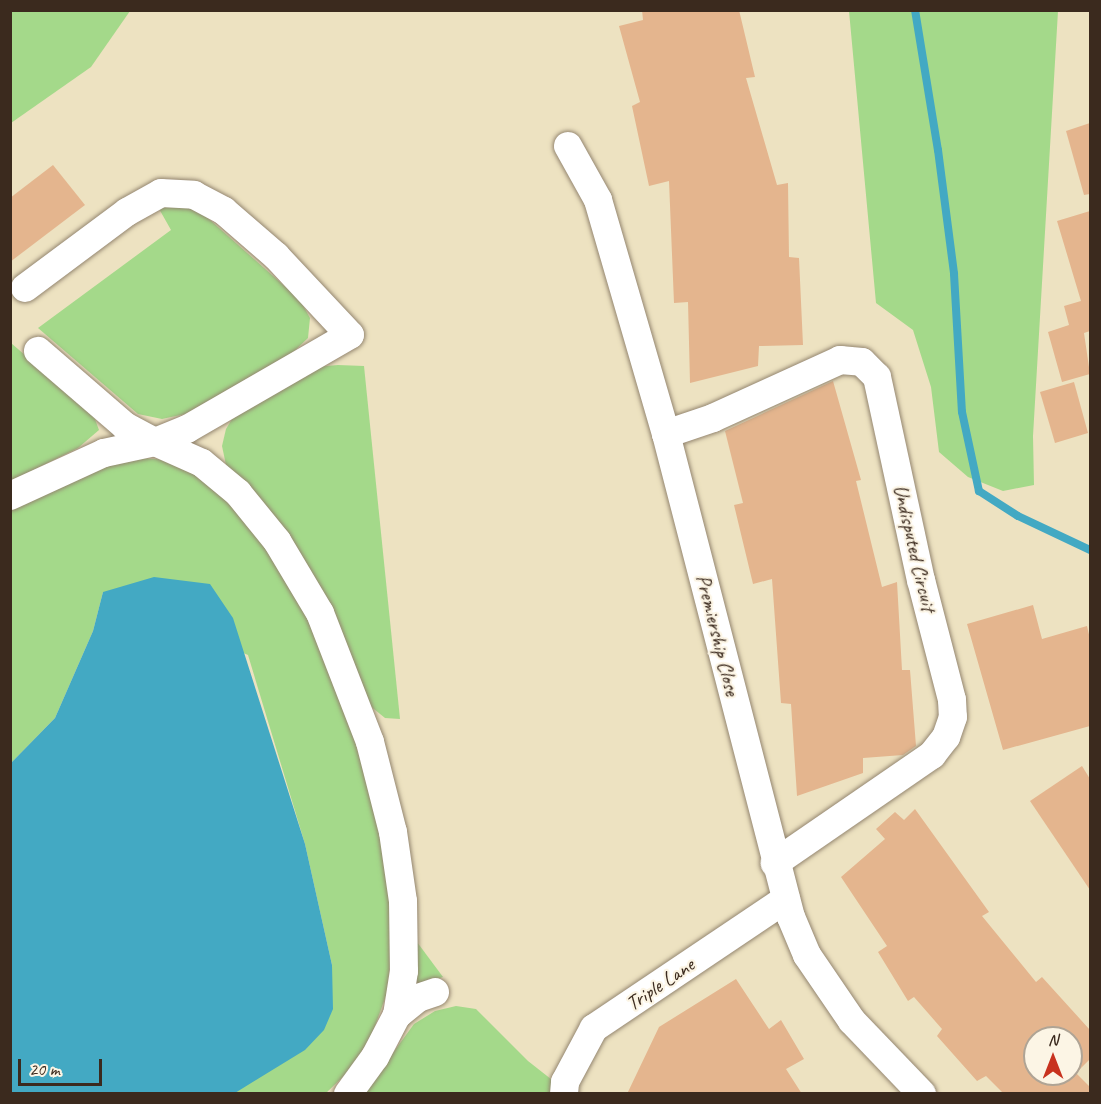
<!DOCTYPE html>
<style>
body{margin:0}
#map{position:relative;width:1101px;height:1104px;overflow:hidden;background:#ede2c1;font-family:Caveat,sans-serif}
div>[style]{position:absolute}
.green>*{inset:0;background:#a4d98a}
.water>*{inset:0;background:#43a9c3}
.stream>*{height:8px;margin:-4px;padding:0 4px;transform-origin:4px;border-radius:4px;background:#43a9c3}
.building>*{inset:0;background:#e4b58e}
.roads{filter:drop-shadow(0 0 2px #948670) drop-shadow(0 0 2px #948670)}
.minor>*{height:28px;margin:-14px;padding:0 14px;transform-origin:14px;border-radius:14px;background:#fff}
span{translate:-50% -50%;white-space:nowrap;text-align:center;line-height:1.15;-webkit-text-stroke:4.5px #fcf5e5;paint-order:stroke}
.street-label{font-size:21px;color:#3b2a1e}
.frame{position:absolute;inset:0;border:12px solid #3b2a1e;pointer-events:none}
.north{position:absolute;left:1023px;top:1026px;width:60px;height:60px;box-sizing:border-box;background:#fcf5e5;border:2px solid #afa495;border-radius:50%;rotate:0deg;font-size:16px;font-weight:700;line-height:24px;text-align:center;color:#3b2a1e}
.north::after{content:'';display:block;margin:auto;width:21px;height:27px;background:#c8321e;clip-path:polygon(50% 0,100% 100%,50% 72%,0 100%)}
.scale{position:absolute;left:18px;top:1059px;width:84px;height:27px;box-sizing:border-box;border:3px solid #3b2a1e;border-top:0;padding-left:8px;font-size:18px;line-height:21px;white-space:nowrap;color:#3b2a1e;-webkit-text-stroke:4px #fcf5e5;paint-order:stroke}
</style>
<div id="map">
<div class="green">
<div style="clip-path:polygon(11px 10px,130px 10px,130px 11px,91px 67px,11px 123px)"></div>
<div style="clip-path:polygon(849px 11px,1058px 11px,1033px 436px,1034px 485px,1003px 491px,968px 477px,939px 452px,931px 387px,913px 330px,876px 303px)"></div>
<div style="clip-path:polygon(178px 204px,200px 211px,300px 300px,310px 318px,308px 338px,289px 356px,185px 414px,162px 419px,138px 414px,38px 328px,171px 230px,158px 207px)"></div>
<div style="clip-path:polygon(11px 343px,93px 414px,99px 430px,78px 448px,11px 481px)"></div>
<div style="clip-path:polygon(338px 365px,364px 366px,400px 719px,385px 718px,369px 705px,226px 465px,222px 446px,226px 429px,235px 414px,315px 367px)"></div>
<div style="clip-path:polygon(140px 458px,168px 460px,200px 473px,247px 519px,319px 629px,340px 689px,377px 819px,388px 886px,392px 946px,387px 993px,372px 1034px,351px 1069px,326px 1093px,235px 1093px,332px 965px,305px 844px,248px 655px,103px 592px,93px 631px,55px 718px,11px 763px,10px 508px,99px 467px)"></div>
<div style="clip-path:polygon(414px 938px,443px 977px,415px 986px)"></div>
<div style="clip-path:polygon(456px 1006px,476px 1009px,528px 1061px,570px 1094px,363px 1094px,414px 1024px,435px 1011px)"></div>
</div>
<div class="water">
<div style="clip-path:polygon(154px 577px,210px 584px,233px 618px,305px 844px,332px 965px,333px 1009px,324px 1030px,305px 1050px,235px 1093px,11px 1093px,11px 763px,55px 718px,93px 631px,103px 592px)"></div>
</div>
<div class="stream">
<div style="left:915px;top:10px;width:142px;rotate:80.7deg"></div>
<div style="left:938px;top:150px;width:125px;rotate:82.6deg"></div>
<div style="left:954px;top:274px;width:138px;rotate:86.7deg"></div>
<div style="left:962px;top:412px;width:81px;rotate:77.9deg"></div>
<div style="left:979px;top:491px;width:46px;rotate:32.7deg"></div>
<div style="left:1018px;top:516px;width:80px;rotate:25.3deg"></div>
</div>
<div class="building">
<div style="clip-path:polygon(642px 10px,739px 10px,755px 77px,746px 78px,777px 185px,788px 183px,789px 257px,799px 258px,803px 345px,759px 346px,758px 366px,690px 383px,688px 302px,674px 303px,669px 181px,649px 186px,632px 106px,640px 102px,619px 26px,643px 20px)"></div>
<div style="clip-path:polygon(1090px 123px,1090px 194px,1084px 195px,1066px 131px)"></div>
<div style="clip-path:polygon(53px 165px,85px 205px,10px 262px,10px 198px)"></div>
<div style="clip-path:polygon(1090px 211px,1090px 331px,1084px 333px,1090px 374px,1062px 382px,1048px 332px,1069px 325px,1064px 306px,1081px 301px,1057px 221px)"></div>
<div style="clip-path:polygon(833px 381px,861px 480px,856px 481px,882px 587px,897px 582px,902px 670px,910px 670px,916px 746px,903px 755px,863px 758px,863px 773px,797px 796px,791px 704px,781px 703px,772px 579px,753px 584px,734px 505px,743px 503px,725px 431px)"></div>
<div style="clip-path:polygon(1074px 382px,1088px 433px,1055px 443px,1040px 392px)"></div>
<div style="clip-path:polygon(1033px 605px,1042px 639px,1087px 626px,1090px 639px,1090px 726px,1003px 750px,967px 624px)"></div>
<div style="clip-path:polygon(1082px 766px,1090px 779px,1090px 890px,1030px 801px)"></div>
<div style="clip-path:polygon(evenodd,915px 809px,989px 912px,982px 916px,1036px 982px,1042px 977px,1090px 1030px,1090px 1059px,1076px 1073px,1090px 1087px,1090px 1094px,1004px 1094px,986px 1076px,977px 1081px,937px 1036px,942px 1029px,914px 997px,908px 1001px,878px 952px,887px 946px,841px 877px,885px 839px,876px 829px,895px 812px,904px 820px,915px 809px,1035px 1038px,1071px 1038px,1071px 1074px,1035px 1074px,1035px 1038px)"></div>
<div style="clip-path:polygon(736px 979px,769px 1029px,781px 1020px,804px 1059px,786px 1069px,802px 1094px,627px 1094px,659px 1027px)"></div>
</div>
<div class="roads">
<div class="minor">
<div style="left:568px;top:146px;width:62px;rotate:60.9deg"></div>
<div style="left:598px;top:200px;width:244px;rotate:73.8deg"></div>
<div style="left:666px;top:434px;width:499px;rotate:75.5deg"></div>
<div style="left:791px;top:917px;width:41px;rotate:67.2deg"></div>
<div style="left:807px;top:955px;width:80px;rotate:55.7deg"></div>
<div style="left:852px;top:1021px;width:101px;rotate:46.2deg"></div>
<div style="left:25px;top:288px;width:127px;rotate:-36.7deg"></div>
<div style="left:127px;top:212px;width:39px;rotate:-29deg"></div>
<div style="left:161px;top:193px;width:33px;rotate:3deg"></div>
<div style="left:194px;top:195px;width:34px;rotate:28deg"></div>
<div style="left:224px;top:211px;width:69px;rotate:40.9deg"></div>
<div style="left:276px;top:256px;width:108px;rotate:46.9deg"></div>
<div style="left:350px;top:335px;width:188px;rotate:150deg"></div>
<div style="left:187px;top:429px;width:35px;rotate:158deg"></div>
<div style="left:155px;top:442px;width:34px;rotate:-152deg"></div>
<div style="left:125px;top:426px;width:115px;rotate:-139.2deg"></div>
<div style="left:666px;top:434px;width:50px;rotate:-18.8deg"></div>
<div style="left:713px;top:418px;width:140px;rotate:-24.5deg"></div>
<div style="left:840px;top:360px;width:22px;rotate:5deg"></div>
<div style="left:862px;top:362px;width:21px;rotate:45deg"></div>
<div style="left:877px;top:377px;width:208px;rotate:77.8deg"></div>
<div style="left:921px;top:580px;width:124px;rotate:75.5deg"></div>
<div style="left:952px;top:700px;width:17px;rotate:87deg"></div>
<div style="left:953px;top:717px;width:21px;rotate:109deg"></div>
<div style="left:946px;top:737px;width:23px;rotate:128deg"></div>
<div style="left:932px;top:755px;width:191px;rotate:145.5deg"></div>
<div style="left:10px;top:496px;width:103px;rotate:-24.6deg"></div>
<div style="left:104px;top:453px;width:52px;rotate:-12.2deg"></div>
<div style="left:155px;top:442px;width:51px;rotate:24.1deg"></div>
<div style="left:202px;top:463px;width:47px;rotate:39.8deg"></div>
<div style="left:238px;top:493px;width:62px;rotate:50.9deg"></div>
<div style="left:277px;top:541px;width:84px;rotate:59.2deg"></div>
<div style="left:320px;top:613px;width:138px;rotate:68.8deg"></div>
<div style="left:370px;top:742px;width:93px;rotate:75.7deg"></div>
<div style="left:393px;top:832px;width:70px;rotate:81.8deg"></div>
<div style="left:403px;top:901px;width:70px;rotate:89.2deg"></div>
<div style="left:404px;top:971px;width:45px;rotate:99deg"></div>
<div style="left:348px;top:1094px;width:46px;rotate:-53.9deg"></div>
<div style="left:375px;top:1057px;width:47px;rotate:-62.4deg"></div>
<div style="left:397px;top:1015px;width:27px;rotate:-39deg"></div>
<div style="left:418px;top:998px;width:18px;rotate:-19deg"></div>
<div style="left:564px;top:1094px;width:12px;rotate:-85deg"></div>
<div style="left:565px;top:1082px;width:61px;rotate:-61.8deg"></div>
<div style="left:594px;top:1028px;width:231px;rotate:-33.9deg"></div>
</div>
</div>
<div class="street-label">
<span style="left:915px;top:548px;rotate:77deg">Undisputed Circuit</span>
<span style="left:718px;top:635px;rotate:76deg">Premiership Close</span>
<span style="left:660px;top:984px;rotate:-34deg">Triple Lane</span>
</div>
<div class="frame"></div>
<div class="north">N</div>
<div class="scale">20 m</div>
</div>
